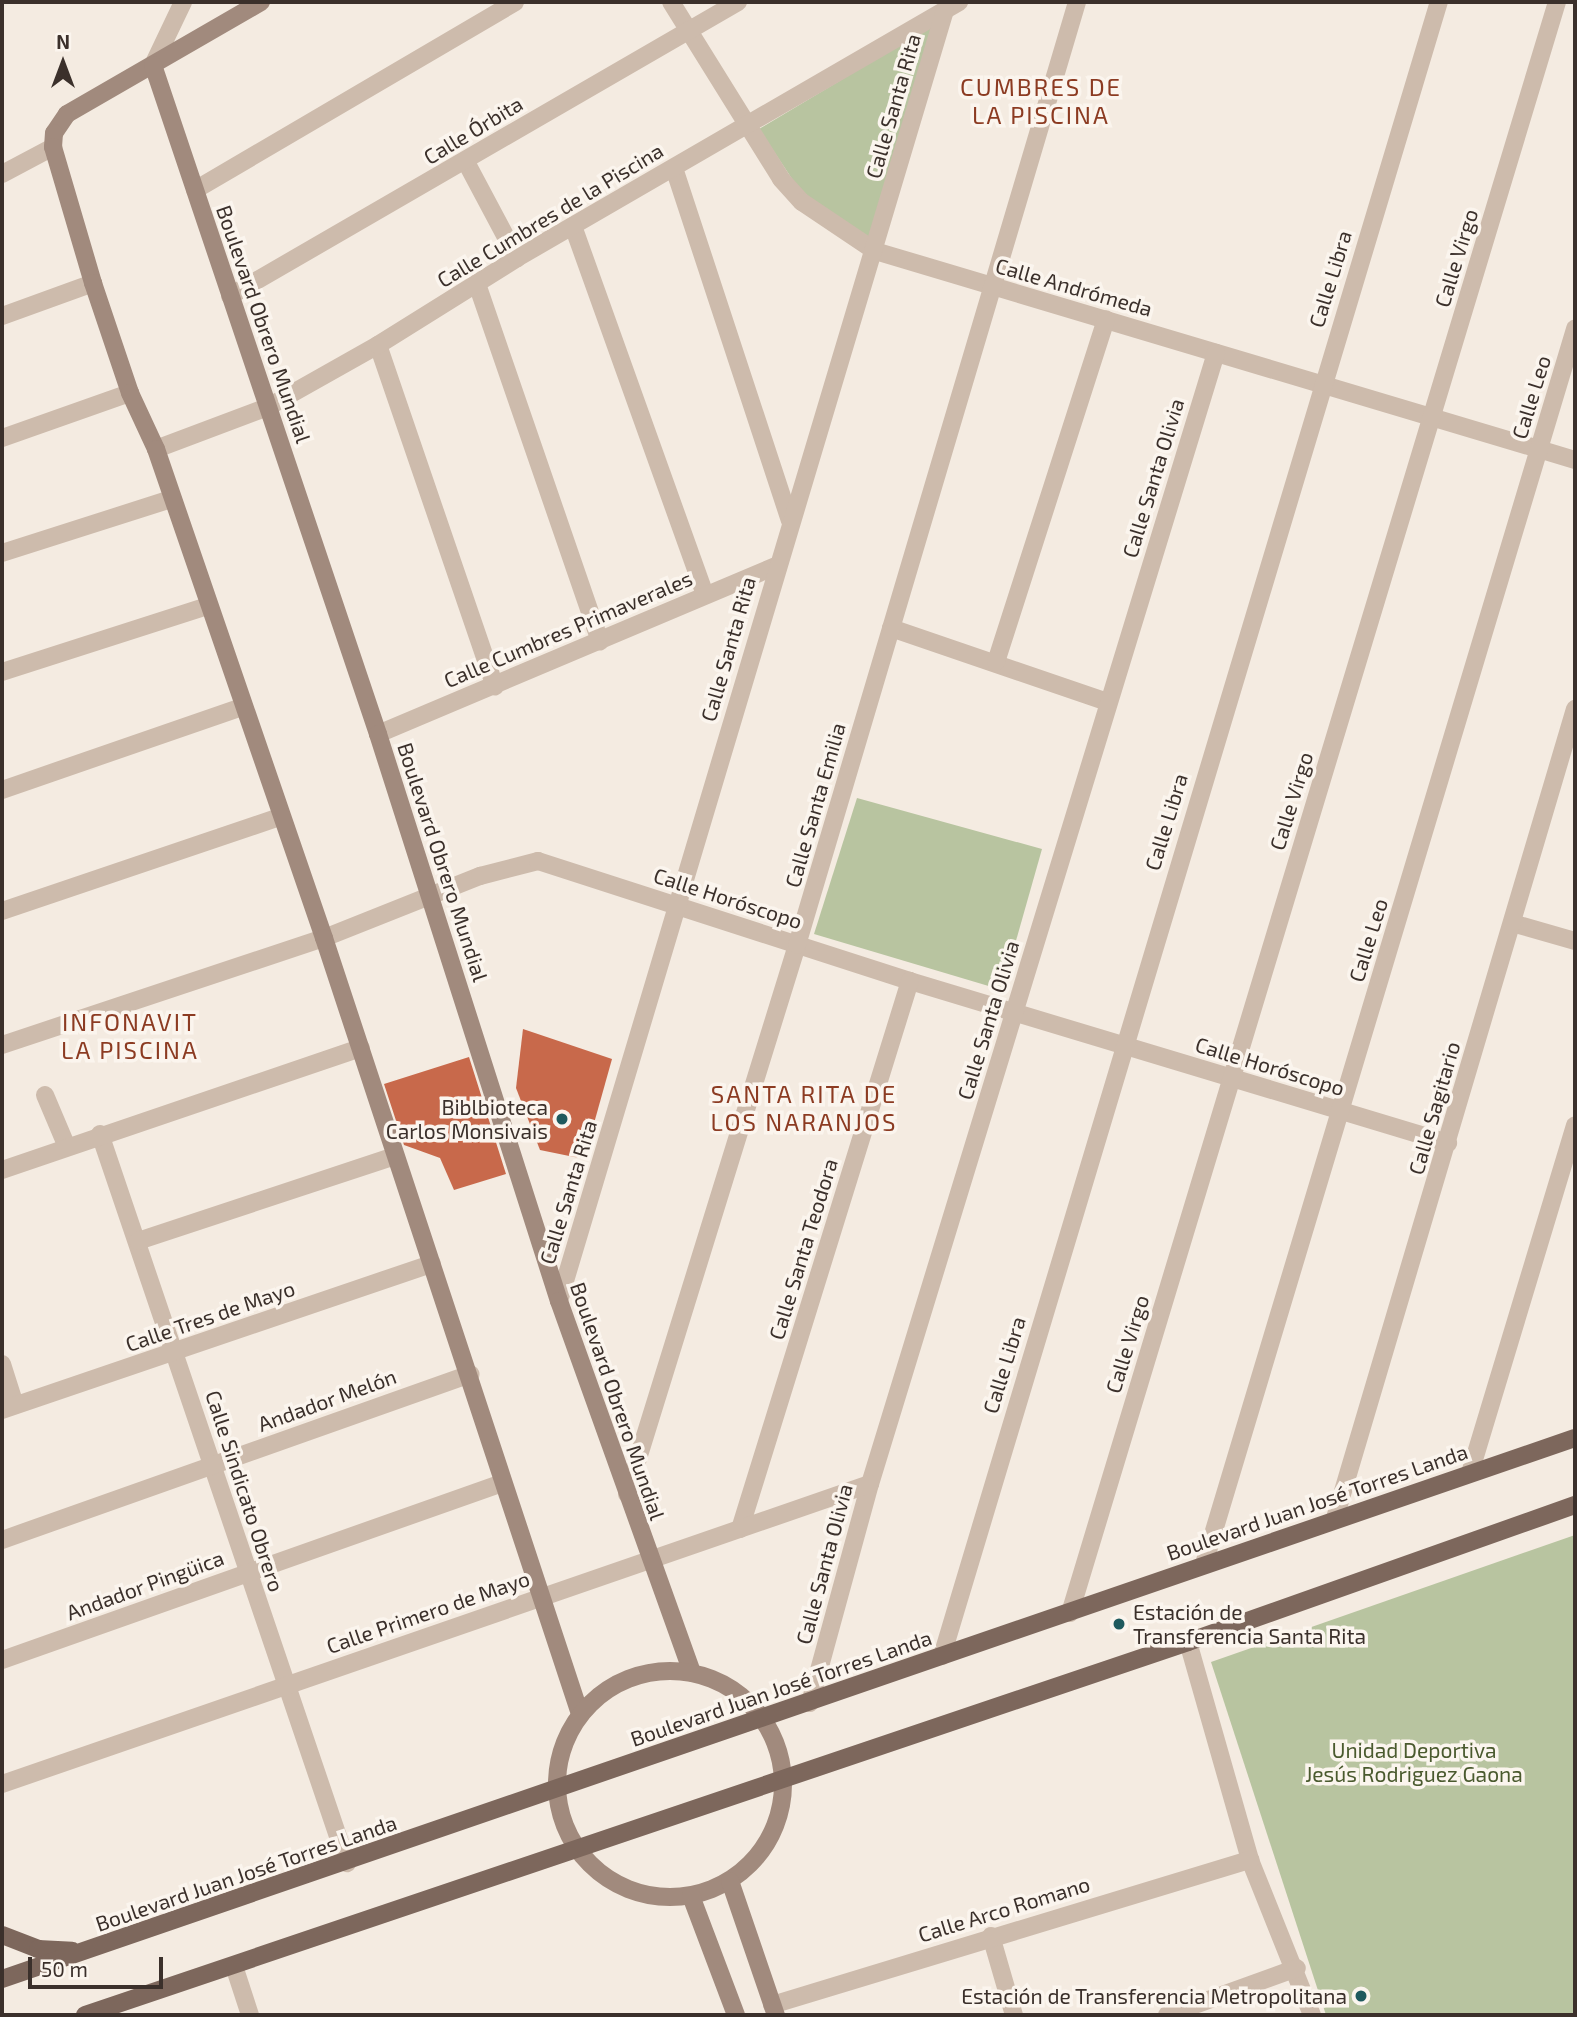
<!DOCTYPE html>
<meta charset="utf-8">
<style>
body{margin:0}
#map{position:relative;width:1577px;height:2017px;overflow:hidden;background:#f4ebe1;font-family:"Exo 2",sans-serif}
div>[style]{position:absolute}
.green>*{inset:0;background:#b8c4a0}
.building>*{inset:0;background:#c8694b}
.street>*{height:18px;margin:-9px;padding:0 9px;transform-origin:9px;border-radius:9px;background:#cdbbac}
.secondary>*{height:18px;margin:-9px;padding:0 9px;transform-origin:9px;border-radius:9px;background:#a18a7d}
.secondary>.ring{margin:-9px;padding:0;box-sizing:content-box;background:none;border:18px solid #a18a7d;border-radius:50%}
.primary>*{height:18px;margin:-9px;padding:0 9px;transform-origin:9px;border-radius:9px;background:#7d675c}
.dots>*{width:19px;height:19px;translate:-50% -50%;box-sizing:border-box;border:4px solid #fbf5ee;border-radius:50%}
span{translate:-50% -50%;white-space:nowrap;text-align:center;line-height:1.15;-webkit-text-stroke:7px #fbf5ee;paint-order:stroke}
.street-label{font-size:21px;color:#3b302b}
.poi-label{font-size:21px;color:#3b302b}
.right{translate:-100% -50%;text-align:right}
.left{translate:0 -50%;text-align:left}
.park-label{font-size:21px;color:#4a5a2e}
.quarter-label{font-size:24px;color:#8c3b22;letter-spacing:2px}
.frame{position:absolute;inset:0;border:4px solid #3b302b;pointer-events:none}
.north{position:absolute;left:28px;top:28px;width:70px;height:70px;-webkit-text-stroke:5px #fbf5ee;paint-order:stroke;rotate:0deg;font-size:19px;font-weight:700;line-height:28px;text-align:center;color:#3b302b}
.north::after{content:'';display:block;margin:auto;width:24px;height:32px;background:#3b302b;clip-path:polygon(50% 0,100% 100%,50% 72%,0 100%)}
.scale{position:absolute;left:28px;top:1957px;width:135px;height:32px;box-sizing:border-box;border:4px solid #3b302b;border-top:0;padding-left:9px;font-size:21px;line-height:24px;white-space:nowrap;color:#3b302b;-webkit-text-stroke:5px #fbf5ee;paint-order:stroke}
</style>
<div id="map">
<div class="green">
<div style="clip-path:polygon(933px 25px,872px 240px,804px 197px,759px 129px)"></div>
<div style="clip-path:polygon(857px 798px,1042px 849px,1002px 990px,814px 934px)"></div>
<div style="clip-path:polygon(1575px 1535px,1575px 2015px,1326px 2015px,1211px 1662px)"></div>
</div>
<div class="building">
<div style="clip-path:polygon(523px 1029px,612px 1059px,584px 1159px,540px 1150px,516px 1088px)"></div>
<div style="clip-path:polygon(469px 1057px,506px 1174px,454px 1190px,440px 1158px,404px 1145px,384px 1084px)"></div>
</div>
<div class="street">
<div style="left:671px;top:2px;width:208px;rotate:58.1deg"></div>
<div style="left:781px;top:179px;width:31px;rotate:48deg"></div>
<div style="left:802px;top:202px;width:88px;rotate:33.9deg"></div>
<div style="left:875px;top:251px;width:731px;rotate:16.62deg"></div>
<div style="left:153px;top:65px;width:70px;rotate:-64.5deg"></div>
<div style="left:466px;top:162px;width:109px;rotate:62deg"></div>
<div style="left:674px;top:168px;width:371px;rotate:71.8deg"></div>
<div style="left:2px;top:174px;width:58px;rotate:-27.9deg"></div>
<div style="left:195px;top:190px;width:371px;rotate:-30.4deg"></div>
<div style="left:573px;top:226px;width:392px;rotate:70.3deg"></div>
<div style="left:477px;top:284px;width:378px;rotate:71deg"></div>
<div style="left:230px;top:296px;width:587px;rotate:-30.06deg"></div>
<div style="left:2px;top:316px;width:97px;rotate:-19.9deg"></div>
<div style="left:378px;top:345px;width:361px;rotate:71.1deg"></div>
<div style="left:2px;top:438px;width:136px;rotate:-19.4deg"></div>
<div style="left:156px;top:449px;width:120px;rotate:-20.6deg"></div>
<div style="left:268px;top:407px;width:126px;rotate:-29.4deg"></div>
<div style="left:378px;top:345px;width:164px;rotate:-32deg"></div>
<div style="left:517px;top:258px;width:511px;rotate:-30.08deg"></div>
<div style="left:2px;top:553px;width:177px;rotate:-17.7deg"></div>
<div style="left:891px;top:628px;width:228px;rotate:18.9deg"></div>
<div style="left:996px;top:662px;width:360px;rotate:-72.2deg"></div>
<div style="left:2px;top:672px;width:215px;rotate:-17.8deg"></div>
<div style="left:378px;top:734px;width:431px;rotate:-22.9deg"></div>
<div style="left:2px;top:790px;width:254px;rotate:-19.1deg"></div>
<div style="left:2px;top:911px;width:293px;rotate:-18.7deg"></div>
<div style="left:1512px;top:923px;width:66px;rotate:15.9deg"></div>
<div style="left:2px;top:1045px;width:339px;rotate:-18.4deg"></div>
<div style="left:324px;top:938px;width:168px;rotate:-21.7deg"></div>
<div style="left:480px;top:876px;width:60px;rotate:-14.5deg"></div>
<div style="left:538px;top:861px;width:391px;rotate:17.9deg"></div>
<div style="left:910px;top:981px;width:562px;rotate:16.76deg"></div>
<div style="left:45px;top:1095px;width:56px;rotate:67.1deg"></div>
<div style="left:100px;top:1134px;width:770px;rotate:71.28deg"></div>
<div style="left:2px;top:1170px;width:379px;rotate:-18.8deg"></div>
<div style="left:138px;top:1241px;width:271px;rotate:-18.3deg"></div>
<div style="left:559px;top:1301px;width:1347px;rotate:-73.35deg"></div>
<div style="left:2px;top:1364px;width:43px;rotate:72.4deg"></div>
<div style="left:2px;top:1410px;width:454px;rotate:-18.8deg"></div>
<div style="left:1470px;top:1473px;width:363px;rotate:-73.2deg"></div>
<div style="left:627px;top:1494px;width:575px;rotate:-72.79deg"></div>
<div style="left:797px;top:945px;width:984px;rotate:-73.46deg"></div>
<div style="left:1335px;top:1518px;width:844px;rotate:-73.48deg"></div>
<div style="left:740px;top:1529px;width:574px;rotate:-72.77deg"></div>
<div style="left:2px;top:1540px;width:497px;rotate:-19.5deg"></div>
<div style="left:1204px;top:1564px;width:1290px;rotate:-73.28deg"></div>
<div style="left:1070px;top:1613px;width:1683px;rotate:-73.18deg"></div>
<div style="left:1188px;top:1642px;width:227px;rotate:74.1deg"></div>
<div style="left:1250px;top:1860px;width:167px;rotate:68.2deg"></div>
<div style="left:942px;top:1656px;width:1727px;rotate:-73.28deg"></div>
<div style="left:2px;top:1660px;width:530px;rotate:-19.49deg"></div>
<div style="left:810px;top:1703px;width:227px;rotate:-74.7deg"></div>
<div style="left:870px;top:1484px;width:1183px;rotate:-72.99deg"></div>
<div style="left:2px;top:1784px;width:918px;rotate:-19.07deg"></div>
<div style="left:991px;top:1936px;width:82px;rotate:73.8deg"></div>
<div style="left:234px;top:1966px;width:52px;rotate:71.9deg"></div>
<div style="left:772px;top:2005px;width:500px;rotate:-16.9deg"></div>
<div style="left:1167px;top:2015px;width:138px;rotate:-19.9deg"></div>
</div>
<div class="secondary">
<div style="left:261px;top:2px;width:224px;rotate:150deg"></div>
<div style="left:67px;top:114px;width:23px;rotate:124deg"></div>
<div style="left:54px;top:133px;width:14px;rotate:94deg"></div>
<div style="left:53px;top:147px;width:142px;rotate:73.6deg"></div>
<div style="left:93px;top:283px;width:116px;rotate:71.4deg"></div>
<div style="left:130px;top:393px;width:62px;rotate:65.1deg"></div>
<div style="left:156px;top:449px;width:517px;rotate:71.04deg"></div>
<div style="left:324px;top:938px;width:817px;rotate:71.74deg"></div>
<div style="left:153px;top:65px;width:706px;rotate:71.41deg"></div>
<div style="left:378px;top:734px;width:595px;rotate:72.3deg"></div>
<div style="left:559px;top:1301px;width:395px;rotate:70.3deg"></div>
<div class="ring" style="left:557px;top:1671px;width:208px;height:208px"></div>
<div style="left:730px;top:1881px;width:142px;rotate:71.1deg"></div>
<div style="left:691px;top:1896px;width:127px;rotate:69.3deg"></div>
</div>
<div class="primary">
<div style="left:2px;top:1935px;width:39px;rotate:21deg"></div>
<div style="left:38px;top:1949px;width:34px;rotate:3deg"></div>
<div style="left:2px;top:1979px;width:1663px;rotate:-18.98deg"></div>
<div style="left:85px;top:2015px;width:1164px;rotate:-18.68deg"></div>
<div style="left:1188px;top:1642px;width:411px;rotate:-19.5deg"></div>
</div>
<div class="dots">
<div style="left:562px;top:1119px;background:#1f5a5e"></div>
<div style="left:1119px;top:1624px;background:#1f5a5e"></div>
<div style="left:1361px;top:1996px;background:#1f5a5e"></div>
</div>
<div class="street-label">
<span style="left:893px;top:106px;rotate:-74deg">Calle Santa Rita</span>
<span style="left:473px;top:130px;rotate:-31deg">Calle Órbita</span>
<span style="left:550px;top:215px;rotate:-31deg">Calle Cumbres de la Piscina</span>
<span style="left:1456px;top:258px;rotate:-73deg">Calle Virgo</span>
<span style="left:1330px;top:279px;rotate:-73deg">Calle Libra</span>
<span style="left:1074px;top:287px;rotate:16deg">Calle Andrómeda</span>
<span style="left:264px;top:324px;rotate:71deg">Boulevard Obrero Mundial</span>
<span style="left:1531px;top:397px;rotate:-73deg">Calle Leo</span>
<span style="left:1153px;top:478px;rotate:-73deg">Calle Santa Olivia</span>
<span style="left:568px;top:629px;rotate:-23deg">Calle Cumbres Primaverales</span>
<span style="left:728px;top:649px;rotate:-74deg">Calle Santa Rita</span>
<span style="left:1291px;top:801px;rotate:-73deg">Calle Virgo</span>
<span style="left:815px;top:805px;rotate:-74deg">Calle Santa Emilia</span>
<span style="left:1166px;top:822px;rotate:-73deg">Calle Libra</span>
<span style="left:443px;top:862px;rotate:72deg">Boulevard Obrero Mundial</span>
<span style="left:728px;top:898px;rotate:18deg">Calle Horóscopo</span>
<span style="left:1368px;top:940px;rotate:-73deg">Calle Leo</span>
<span style="left:988px;top:1020px;rotate:-73deg">Calle Santa Olivia</span>
<span style="left:1270px;top:1066px;rotate:17deg">Calle Horóscopo</span>
<span style="left:1434px;top:1108px;rotate:-74deg">Calle Sagitario</span>
<span style="left:568px;top:1192px;rotate:-73deg">Calle Santa Rita</span>
<span style="left:803px;top:1249px;rotate:-73deg">Calle Santa Teodora</span>
<span style="left:210px;top:1316px;rotate:-19deg">Calle Tres de Mayo</span>
<span style="left:1127px;top:1344px;rotate:-73deg">Calle Virgo</span>
<span style="left:1004px;top:1365px;rotate:-73deg">Calle Libra</span>
<span style="left:327px;top:1400px;rotate:-20deg">Andador Melón</span>
<span style="left:618px;top:1401px;rotate:71deg">Boulevard Obrero Mundial</span>
<span style="left:245px;top:1491px;rotate:72deg">Calle Sindicato Obrero</span>
<span style="left:1317px;top:1502px;rotate:-19deg">Boulevard Juan José Torres Landa</span>
<span style="left:824px;top:1564px;rotate:-75deg">Calle Santa Olivia</span>
<span style="left:145px;top:1585px;rotate:-20deg">Andador Pingüica</span>
<span style="left:428px;top:1612px;rotate:-19deg">Calle Primero de Mayo</span>
<span style="left:781px;top:1688px;rotate:-19deg">Boulevard Juan José Torres Landa</span>
<span style="left:246px;top:1873px;rotate:-19deg">Boulevard Juan José Torres Landa</span>
<span style="left:1004px;top:1909px;rotate:-17deg">Calle Arco Romano</span>
</div>
<div class="poi-label">
<span class="right" style="left:548px;top:1119px">Biblbioteca<br>Carlos Monsivais</span>
<span class="left" style="left:1133px;top:1624px">Estación de<br>Transferencia Santa Rita</span>
<span class="right" style="left:1347px;top:1996px">Estación de Transferencia Metropolitana</span>
</div>
<div class="park-label">
<span style="left:1414px;top:1762px">Unidad Deportiva<br>Jesús Rodriguez Gaona</span>
</div>
<div class="quarter-label">
<span style="left:1041px;top:101px">CUMBRES DE<br>LA PISCINA</span>
<span style="left:130px;top:1036px">INFONAVIT<br>LA PISCINA</span>
<span style="left:804px;top:1108px">SANTA RITA DE<br>LOS NARANJOS</span>
</div>
<div class="frame"></div>
<div class="north">N</div>
<div class="scale">50 m</div>
</div>
